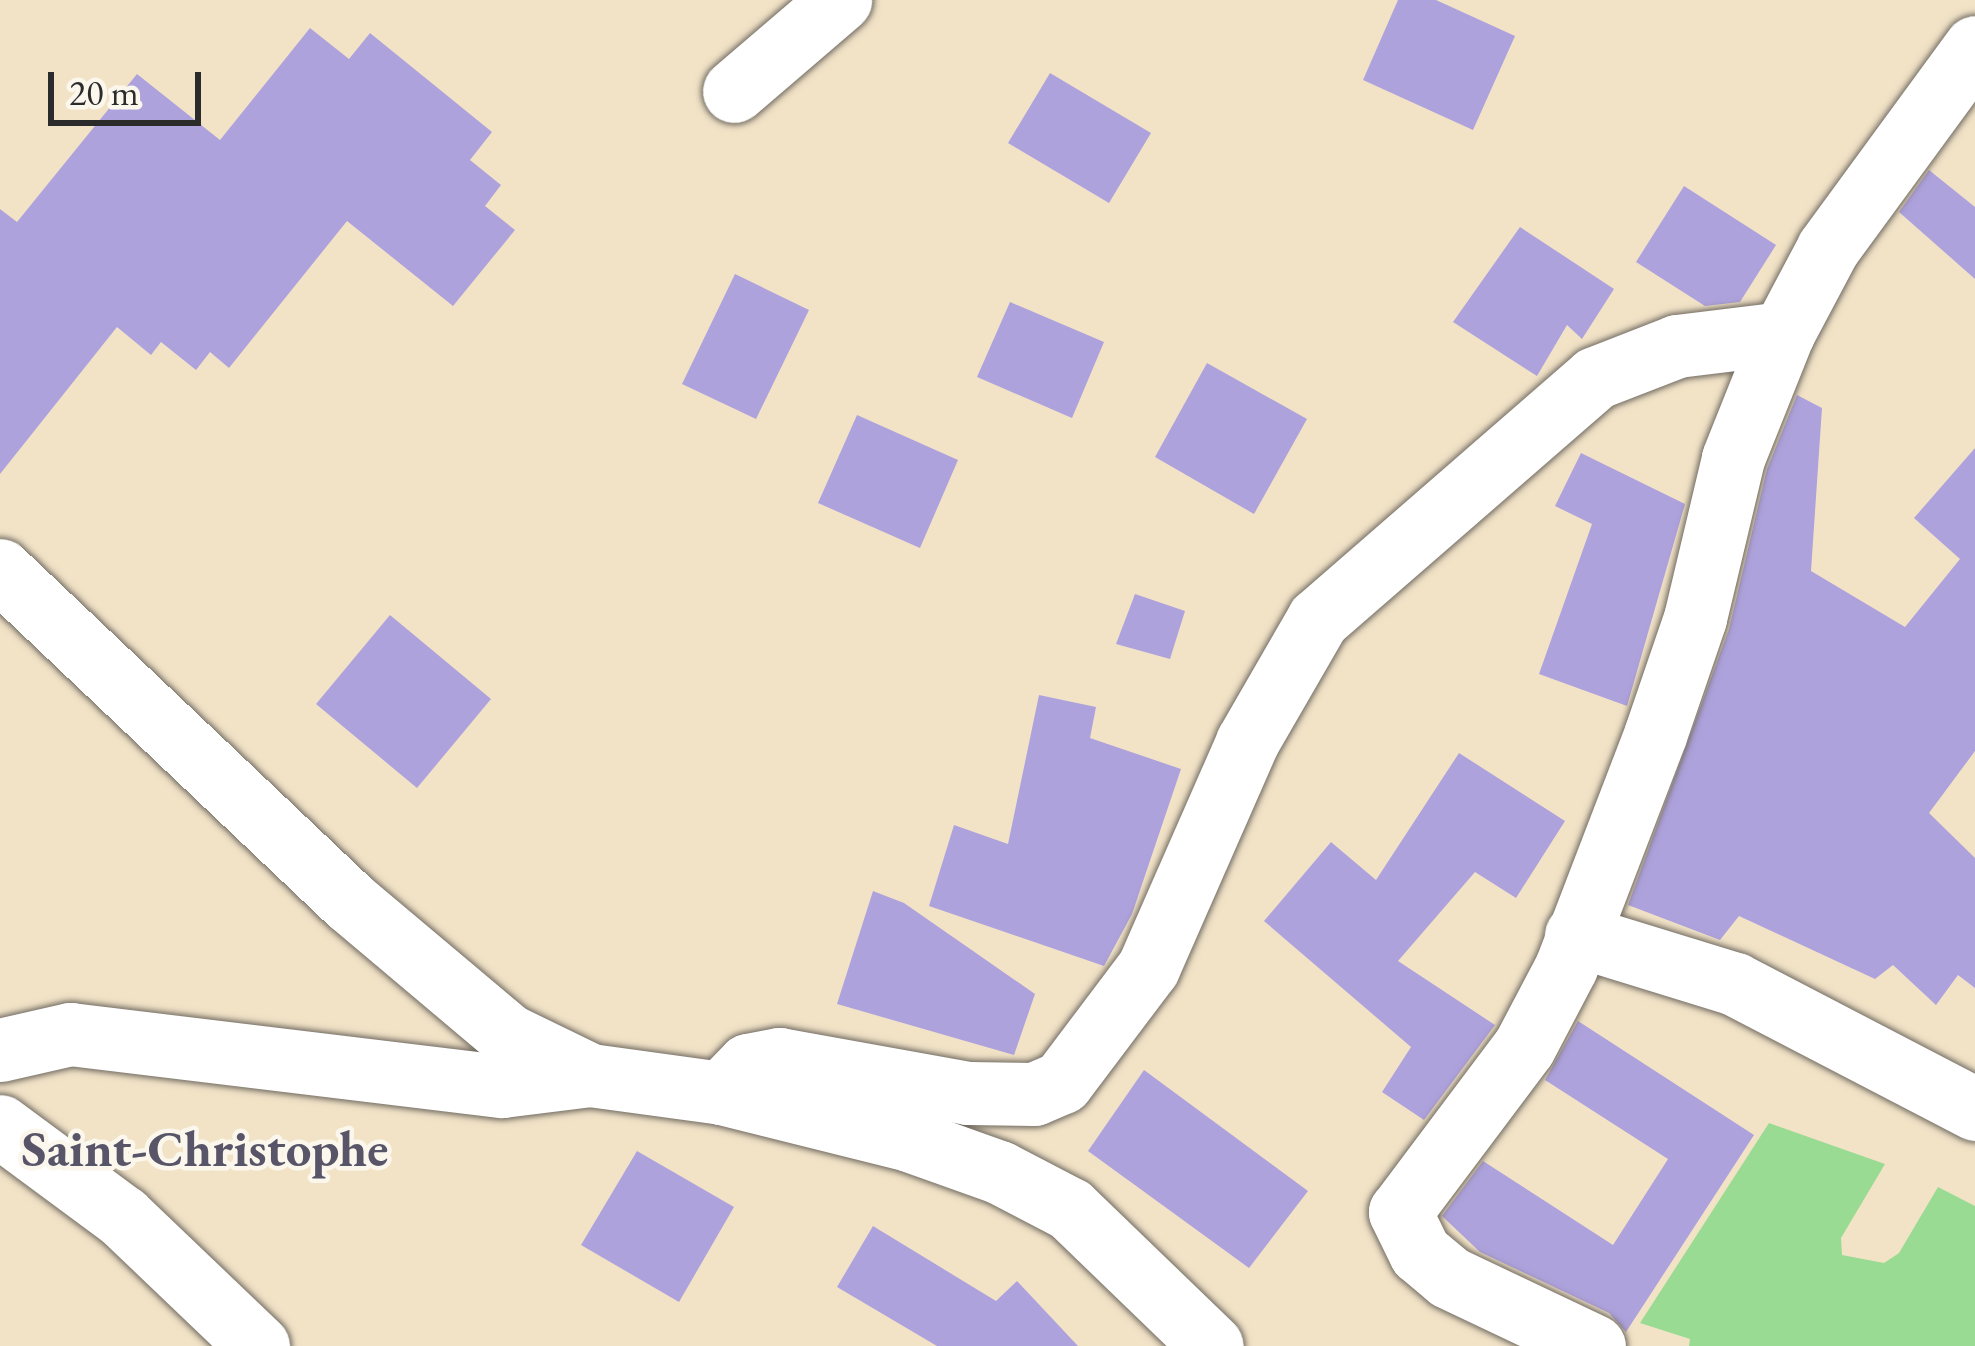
<!DOCTYPE html>
<style>
body{margin:0}
#map{position:relative;width:1975px;height:1346px;overflow:hidden;background:#f2e3c7;font-family:"EB Garamond",serif}
div>[style]{position:absolute}
.green>*{inset:0;background:#99db92}
.building>*{inset:0;background:#aea2dd}
.roads{filter:drop-shadow(0 0 3px #716b62) drop-shadow(0 0 3px #716b62)}
.minor>*{height:63px;margin:-31.5px;padding:0 31.5px;transform-origin:31.5px;border-radius:31.5px;background:#fff}
span{translate:-50% -50%;white-space:nowrap;text-align:center;line-height:1.15;-webkit-text-stroke:9px #fbf7ec;paint-order:stroke}
.quarter-label{font-size:51px;color:#595569;font-weight:700}
.scale{position:absolute;left:48px;top:72px;width:153px;height:54px;box-sizing:border-box;border:6px solid #2b2b2b;border-top:0;padding-left:15px;font-size:36px;line-height:42px;white-space:nowrap;color:#2b2b2b;-webkit-text-stroke:9px #fbf7ec;paint-order:stroke}
</style>
<div id="map">
<div class="green">
<div style="clip-path:polygon(1769px 1123px,1885px 1164px,1841px 1238px,1842px 1255px,1884px 1263px,1899px 1253px,1938px 1187px,1975px 1206px,1975px 1346px,1689px 1346px,1690px 1339px,1640px 1323px)"></div>
</div>
<div class="building">
<div style="clip-path:polygon(1398px 0,1436px 0,1515px 36px,1473px 130px,1363px 80px)"></div>
<div style="clip-path:polygon(310px 28px,349px 59px,370px 33px,492px 132px,470px 160px,501px 185px,485px 206px,515px 230px,453px 306px,347px 221px,229px 368px,210px 352px,196px 370px,161px 342px,151px 355px,117px 327px,0 474px,0 209px,17px 222px,137px 74px,220px 140px)"></div>
<div style="clip-path:polygon(1050px 73px,1151px 133px,1109px 203px,1008px 143px)"></div>
<div style="clip-path:polygon(1929px 170px,1975px 207px,1975px 279px,1899px 212px)"></div>
<div style="clip-path:polygon(1684px 186px,1776px 245px,1740px 302px,1705px 306px,1636px 262px)"></div>
<div style="clip-path:polygon(1520px 227px,1614px 289px,1582px 339px,1567px 325px,1537px 376px,1453px 322px)"></div>
<div style="clip-path:polygon(735px 274px,809px 310px,756px 419px,682px 384px)"></div>
<div style="clip-path:polygon(1010px 302px,1104px 342px,1072px 418px,977px 377px)"></div>
<div style="clip-path:polygon(1207px 363px,1307px 419px,1254px 514px,1155px 457px)"></div>
<div style="clip-path:polygon(1797px 395px,1822px 408px,1811px 571px,1905px 627px,1960px 559px,1914px 518px,1975px 448px,1975px 751px,1929px 813px,1975px 858px,1975px 988px,1958px 975px,1936px 1005px,1893px 965px,1875px 979px,1739px 916px,1720px 940px,1628px 905px,1729px 629px,1767px 469px)"></div>
<div style="clip-path:polygon(857px 415px,958px 460px,920px 548px,818px 503px)"></div>
<div style="clip-path:polygon(1581px 453px,1685px 504px,1627px 706px,1539px 674px,1592px 524px,1555px 506px)"></div>
<div style="clip-path:polygon(1135px 594px,1185px 611px,1170px 659px,1116px 644px)"></div>
<div style="clip-path:polygon(390px 615px,491px 699px,417px 788px,316px 704px)"></div>
<div style="clip-path:polygon(1039px 695px,1096px 707px,1090px 738px,1181px 769px,1132px 914px,1104px 966px,929px 906px,954px 825px,1008px 844px)"></div>
<div style="clip-path:polygon(1459px 753px,1565px 821px,1516px 898px,1475px 872px,1398px 961px,1495px 1025px,1424px 1120px,1382px 1092px,1411px 1047px,1264px 921px,1331px 842px,1376px 880px)"></div>
<div style="clip-path:polygon(873px 891px,904px 903px,1035px 994px,1014px 1055px,837px 1004px)"></div>
<div style="clip-path:polygon(1578px 1021px,1754px 1135px,1626px 1332px,1609px 1313px,1480px 1252px,1442px 1216px,1483px 1161px,1613px 1245px,1668px 1159px,1545px 1080px)"></div>
<div style="clip-path:polygon(1144px 1070px,1308px 1191px,1249px 1268px,1088px 1151px)"></div>
<div style="clip-path:polygon(637px 1151px,734px 1207px,679px 1302px,581px 1245px)"></div>
<div style="clip-path:polygon(873px 1226px,996px 1301px,1017px 1281px,1078px 1346px,937px 1346px,837px 1287px)"></div>
</div>
<div class="roads">
<div class="minor">
<div style="left:734px;top:91px;width:140px;rotate:-40.6deg"></div>
<div style="left:0;top:570px;width:482px;rotate:43.5deg"></div>
<div style="left:350px;top:902px;width:207px;rotate:40.1deg"></div>
<div style="left:508px;top:1035px;width:91px;rotate:26deg"></div>
<div style="left:1576px;top:935px;width:166px;rotate:17.1deg"></div>
<div style="left:1735px;top:984px;width:271px;rotate:27.5deg"></div>
<div style="left:0;top:1050px;width:72px;rotate:-12.9deg"></div>
<div style="left:70px;top:1034px;width:435px;rotate:6.9deg"></div>
<div style="left:502px;top:1086px;width:89px;rotate:-7.1deg"></div>
<div style="left:590px;top:1075px;width:132px;rotate:7.8deg"></div>
<div style="left:721px;top:1093px;width:194px;rotate:14deg"></div>
<div style="left:909px;top:1140px;width:96px;rotate:19.6deg"></div>
<div style="left:999px;top:1172px;width:80px;rotate:27.5deg"></div>
<div style="left:1070px;top:1209px;width:197px;rotate:44deg"></div>
<div style="left:721px;top:1093px;width:39px;rotate:-46deg"></div>
<div style="left:748px;top:1065px;width:32px;rotate:-11deg"></div>
<div style="left:779px;top:1059px;width:192px;rotate:10.2deg"></div>
<div style="left:968px;top:1093px;width:66px;rotate:0.9deg"></div>
<div style="left:1034px;top:1094px;width:30px;rotate:-23deg"></div>
<div style="left:1062px;top:1082px;width:143px;rotate:-53deg"></div>
<div style="left:1148px;top:968px;width:247px;rotate:-66.3deg"></div>
<div style="left:1247px;top:742px;width:142px;rotate:-60deg"></div>
<div style="left:1318px;top:619px;width:367px;rotate:-41deg"></div>
<div style="left:1595px;top:378px;width:88px;rotate:-21.3deg"></div>
<div style="left:1677px;top:346px;width:107px;rotate:-7deg"></div>
<div style="left:0;top:1126px;width:153px;rotate:36.5deg"></div>
<div style="left:123px;top:1217px;width:187px;rotate:43.7deg"></div>
<div style="left:1594px;top:1346px;width:161px;rotate:-154.6deg"></div>
<div style="left:1449px;top:1277px;width:38px;rotate:-140deg"></div>
<div style="left:1420px;top:1253px;width:46px;rotate:-116deg"></div>
<div style="left:1400px;top:1212px;width:206px;rotate:-53.1deg"></div>
<div style="left:1524px;top:1047px;width:90px;rotate:-62.3deg"></div>
<div style="left:1566px;top:967px;width:248px;rotate:-69deg"></div>
<div style="left:1655px;top:735px;width:124px;rotate:-71.1deg"></div>
<div style="left:1695px;top:618px;width:164px;rotate:-76.6deg"></div>
<div style="left:1733px;top:458px;width:135px;rotate:-68.2deg"></div>
<div style="left:1783px;top:333px;width:96px;rotate:-62.1deg"></div>
<div style="left:1828px;top:248px;width:249px;rotate:-53.8deg"></div>
</div>
</div>
<div class="quarter-label">
<span style="left:205px;top:1148px">Saint-Christophe</span>
</div>
<div class="scale">20 m</div>
</div>
